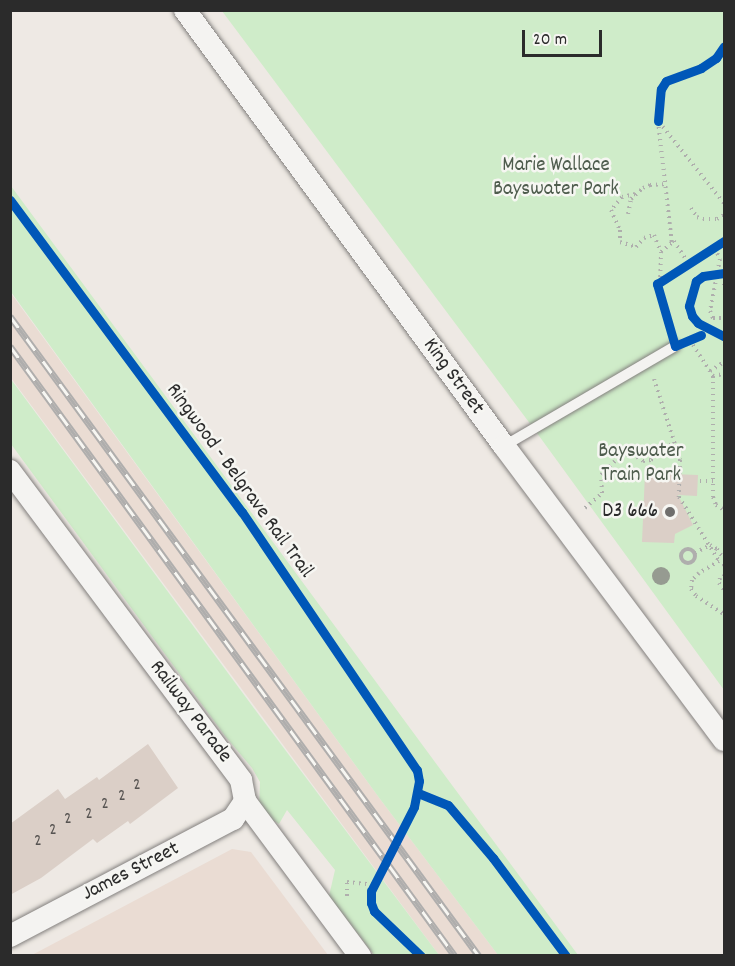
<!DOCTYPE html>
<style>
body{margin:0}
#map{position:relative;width:735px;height:966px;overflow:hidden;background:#eee9e4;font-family:Dekko,sans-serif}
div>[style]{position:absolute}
.built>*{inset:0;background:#eadcd3}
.green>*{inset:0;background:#cfecc9}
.building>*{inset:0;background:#dbcfc7}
.path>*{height:4px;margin-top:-2px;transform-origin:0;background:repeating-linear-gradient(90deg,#afaead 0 1.5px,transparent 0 6px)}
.path>.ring{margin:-2px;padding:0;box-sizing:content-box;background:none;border:4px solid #afaead;border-radius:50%}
.roads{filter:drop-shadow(0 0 2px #83807e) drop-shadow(0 0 2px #83807e)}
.lane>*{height:10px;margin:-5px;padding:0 5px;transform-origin:5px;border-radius:5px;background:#f4f3f1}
.street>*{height:22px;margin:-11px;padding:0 11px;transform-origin:11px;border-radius:11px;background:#f4f3f1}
.rail>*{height:7px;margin-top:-3.5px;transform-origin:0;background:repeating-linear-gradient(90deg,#f6f6f2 0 14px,#afaead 0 28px);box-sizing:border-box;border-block:2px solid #afaead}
.cycleway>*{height:9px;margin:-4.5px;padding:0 4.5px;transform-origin:4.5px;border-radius:4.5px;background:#0057b8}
.trees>*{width:18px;height:18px;margin:-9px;border-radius:50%;background:#969b91}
.dots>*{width:16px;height:16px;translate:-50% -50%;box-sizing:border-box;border:3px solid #f6f6f2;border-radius:50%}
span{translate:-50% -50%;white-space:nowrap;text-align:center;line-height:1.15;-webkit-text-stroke:5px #f6f6f2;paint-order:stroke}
.number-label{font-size:18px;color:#575452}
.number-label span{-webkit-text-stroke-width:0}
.park-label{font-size:21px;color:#4e5c4d}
.street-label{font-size:21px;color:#2b2b2b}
.poi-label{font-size:21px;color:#2b2b2b}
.right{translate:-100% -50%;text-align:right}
.frame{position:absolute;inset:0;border:12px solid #2b2b2b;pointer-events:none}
.scale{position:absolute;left:522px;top:30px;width:80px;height:27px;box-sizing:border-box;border:3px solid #2b2b2b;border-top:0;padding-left:8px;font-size:18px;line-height:21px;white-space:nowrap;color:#2b2b2b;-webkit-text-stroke:4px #f6f6f2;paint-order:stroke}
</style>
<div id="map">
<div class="built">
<div style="clip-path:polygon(10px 292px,380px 799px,498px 955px,439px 955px,11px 378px)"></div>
<div style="clip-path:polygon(232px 849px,251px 852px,328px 955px,32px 955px)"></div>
</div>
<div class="green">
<div style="clip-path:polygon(222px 11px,724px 11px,724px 690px,534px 429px)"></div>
<div style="clip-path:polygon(11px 186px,446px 777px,578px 955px,498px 955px,380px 799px,11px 292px)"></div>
<div style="clip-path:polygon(10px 378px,259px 715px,439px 955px,374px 955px,329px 896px,335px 870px,287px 810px,279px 824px,259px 812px,260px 782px,252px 768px,225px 736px,11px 444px)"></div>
</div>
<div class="building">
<div style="clip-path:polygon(645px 473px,698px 475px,697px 496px,678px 495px,693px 525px,675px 534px,674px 543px,642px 542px)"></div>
<div style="clip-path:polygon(148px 744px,178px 788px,130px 824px,128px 821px,97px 843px,93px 839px,41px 878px,10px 895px,10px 824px,58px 789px,65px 799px,97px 777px,99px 780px)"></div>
</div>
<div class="path">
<div style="left:658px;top:121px;width:123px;rotate:83.5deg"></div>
<div style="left:659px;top:122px;width:104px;rotate:51.3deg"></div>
<div style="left:635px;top:194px;width:13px;rotate:167deg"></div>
<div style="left:622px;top:197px;width:17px;rotate:130deg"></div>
<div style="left:611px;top:210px;width:22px;rotate:66deg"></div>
<div style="left:620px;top:230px;width:12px;rotate:90deg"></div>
<div style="left:620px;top:242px;width:17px;rotate:17deg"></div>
<div style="left:636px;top:247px;width:12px;rotate:-48deg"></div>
<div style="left:644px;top:238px;width:10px;rotate:-17deg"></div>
<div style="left:654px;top:235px;width:18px;rotate:68deg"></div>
<div style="left:691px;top:208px;width:11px;rotate:56deg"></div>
<div style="left:697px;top:217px;width:6px;rotate:18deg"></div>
<div style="left:703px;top:219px;width:14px"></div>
<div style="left:717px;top:219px;width:8px;rotate:-30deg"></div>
<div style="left:628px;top:214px;width:15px;rotate:-79deg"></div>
<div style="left:631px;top:199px;width:16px;rotate:-43deg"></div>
<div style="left:643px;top:188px;width:8px;rotate:-23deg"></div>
<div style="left:650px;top:185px;width:17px;rotate:-3deg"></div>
<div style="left:715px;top:248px;width:12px;rotate:66deg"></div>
<div style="left:720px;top:259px;width:53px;rotate:100.9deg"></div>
<div style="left:710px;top:311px;width:8px;rotate:67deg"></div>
<div style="left:713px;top:318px;width:11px"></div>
<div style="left:660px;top:283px;width:31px;rotate:-88deg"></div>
<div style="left:661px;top:252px;width:17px;rotate:-40deg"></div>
<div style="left:674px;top:241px;width:27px;rotate:57deg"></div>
<div style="left:724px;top:284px;width:5px;rotate:90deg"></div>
<div style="left:693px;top:345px;width:37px;rotate:57deg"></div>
<div style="left:713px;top:376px;width:121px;rotate:90deg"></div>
<div style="left:713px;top:497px;width:9px;rotate:69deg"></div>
<div style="left:716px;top:505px;width:9px;rotate:32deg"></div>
<div style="left:710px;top:371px;width:17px;rotate:-33deg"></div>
<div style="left:713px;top:376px;width:11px;rotate:-10deg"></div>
<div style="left:654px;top:379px;width:85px;rotate:72.2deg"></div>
<div style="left:680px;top:460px;width:37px;rotate:92deg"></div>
<div style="left:679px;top:497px;width:75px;rotate:58deg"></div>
<div style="left:700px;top:481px;width:14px"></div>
<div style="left:585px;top:508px;width:23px;rotate:-41deg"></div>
<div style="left:602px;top:493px;width:18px;rotate:-93deg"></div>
<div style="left:601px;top:475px;width:27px;rotate:-45deg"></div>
<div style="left:620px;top:456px;width:12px;rotate:-9deg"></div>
<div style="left:632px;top:454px;width:13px;rotate:32deg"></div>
<div style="left:643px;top:461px;width:8px;rotate:-7deg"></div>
<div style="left:651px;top:460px;width:28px;rotate:-38deg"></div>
<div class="ring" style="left:681px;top:549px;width:10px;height:10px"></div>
<div style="left:695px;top:553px;width:17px;rotate:-28deg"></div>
<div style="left:710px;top:545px;width:8px;rotate:30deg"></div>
<div style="left:717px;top:549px;width:12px;rotate:55deg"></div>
<div style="left:724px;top:565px;width:6px;rotate:-141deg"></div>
<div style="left:719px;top:561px;width:23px;rotate:149deg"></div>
<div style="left:699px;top:573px;width:10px;rotate:135deg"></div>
<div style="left:692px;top:580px;width:9px;rotate:96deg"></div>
<div style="left:691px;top:589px;width:9px;rotate:54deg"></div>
<div style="left:696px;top:596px;width:33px;rotate:33deg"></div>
<div style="left:724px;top:576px;width:4px;rotate:153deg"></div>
<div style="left:720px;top:578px;width:5px;rotate:101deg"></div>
<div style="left:719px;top:583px;width:9px;rotate:54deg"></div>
<div style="left:347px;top:896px;width:14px;rotate:-90deg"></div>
<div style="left:347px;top:882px;width:27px;rotate:6deg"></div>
</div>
<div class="roads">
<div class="lane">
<div style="left:504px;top:446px;width:198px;rotate:-30.3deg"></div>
</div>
<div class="street">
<div style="left:185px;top:10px;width:540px;rotate:53.81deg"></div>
<div style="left:504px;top:446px;width:367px;rotate:53.2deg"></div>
<div style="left:10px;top:471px;width:386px;rotate:53.2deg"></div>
<div style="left:241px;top:780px;width:21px;rotate:79deg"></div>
<div style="left:245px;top:801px;width:193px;rotate:53.4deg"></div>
<div style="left:10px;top:936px;width:252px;rotate:-27.7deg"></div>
<div style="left:233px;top:819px;width:22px;rotate:-56deg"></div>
</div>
</div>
<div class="rail">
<div style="left:10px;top:316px;width:793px;rotate:53.77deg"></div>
<div style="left:10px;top:346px;width:755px;rotate:53.89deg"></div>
</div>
<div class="cycleway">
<div style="left:658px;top:121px;width:32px;rotate:-85deg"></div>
<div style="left:661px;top:89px;width:9px;rotate:-58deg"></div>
<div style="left:666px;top:81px;width:37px;rotate:-20deg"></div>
<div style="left:701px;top:68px;width:18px;rotate:-34deg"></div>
<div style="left:716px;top:58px;width:14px;rotate:-56deg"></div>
<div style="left:10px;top:200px;width:389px;rotate:53.4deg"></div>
<div style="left:242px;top:512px;width:312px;rotate:55.9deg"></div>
<div style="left:417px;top:770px;width:11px;rotate:80deg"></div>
<div style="left:419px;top:781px;width:26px;rotate:101deg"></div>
<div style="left:414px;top:807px;width:94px;rotate:117.1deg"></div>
<div style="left:371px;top:891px;width:12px;rotate:90deg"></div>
<div style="left:371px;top:903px;width:9px;rotate:69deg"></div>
<div style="left:374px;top:911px;width:65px;rotate:43.8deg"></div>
<div style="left:724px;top:273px;width:21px;rotate:172deg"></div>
<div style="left:703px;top:276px;width:9px;rotate:144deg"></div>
<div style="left:696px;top:281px;width:26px;rotate:106deg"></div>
<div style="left:689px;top:306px;width:10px;rotate:73deg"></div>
<div style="left:692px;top:316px;width:9px;rotate:49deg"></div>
<div style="left:698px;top:323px;width:29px;rotate:27deg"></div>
<div style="left:701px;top:335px;width:28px;rotate:157deg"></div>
<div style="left:675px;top:346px;width:65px;rotate:-106.2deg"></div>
<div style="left:657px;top:284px;width:80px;rotate:-32.7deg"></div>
<div style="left:418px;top:793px;width:32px;rotate:22deg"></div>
<div style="left:448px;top:805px;width:70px;rotate:49.7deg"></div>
<div style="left:493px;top:858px;width:122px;rotate:53.3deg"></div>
</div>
<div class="trees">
<div style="left:661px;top:576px"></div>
</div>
<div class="dots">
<div style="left:670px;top:512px;background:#6f6e6c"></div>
</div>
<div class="number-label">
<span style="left:137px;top:786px">2</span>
<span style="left:122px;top:797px">2</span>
<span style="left:105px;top:805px">2</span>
<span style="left:89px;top:815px">2</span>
<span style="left:68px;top:820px">2</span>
<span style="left:53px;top:831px">2</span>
<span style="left:38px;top:842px">2</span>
</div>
<div class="park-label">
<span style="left:556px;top:178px">Marie Wallace<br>Bayswater Park</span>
<span style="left:641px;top:464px">Bayswater<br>Train Park</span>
</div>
<div class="street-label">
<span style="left:453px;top:377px;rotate:54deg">King Street</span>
<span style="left:239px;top:481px;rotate:54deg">Ringwood - Belgrave Rail Trail</span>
<span style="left:190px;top:712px;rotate:53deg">Railway Parade</span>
<span style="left:131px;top:872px;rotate:-27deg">James Street</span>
</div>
<div class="poi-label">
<span class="right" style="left:658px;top:512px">D3 666</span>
</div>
<div class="frame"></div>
<div class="scale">20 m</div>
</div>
